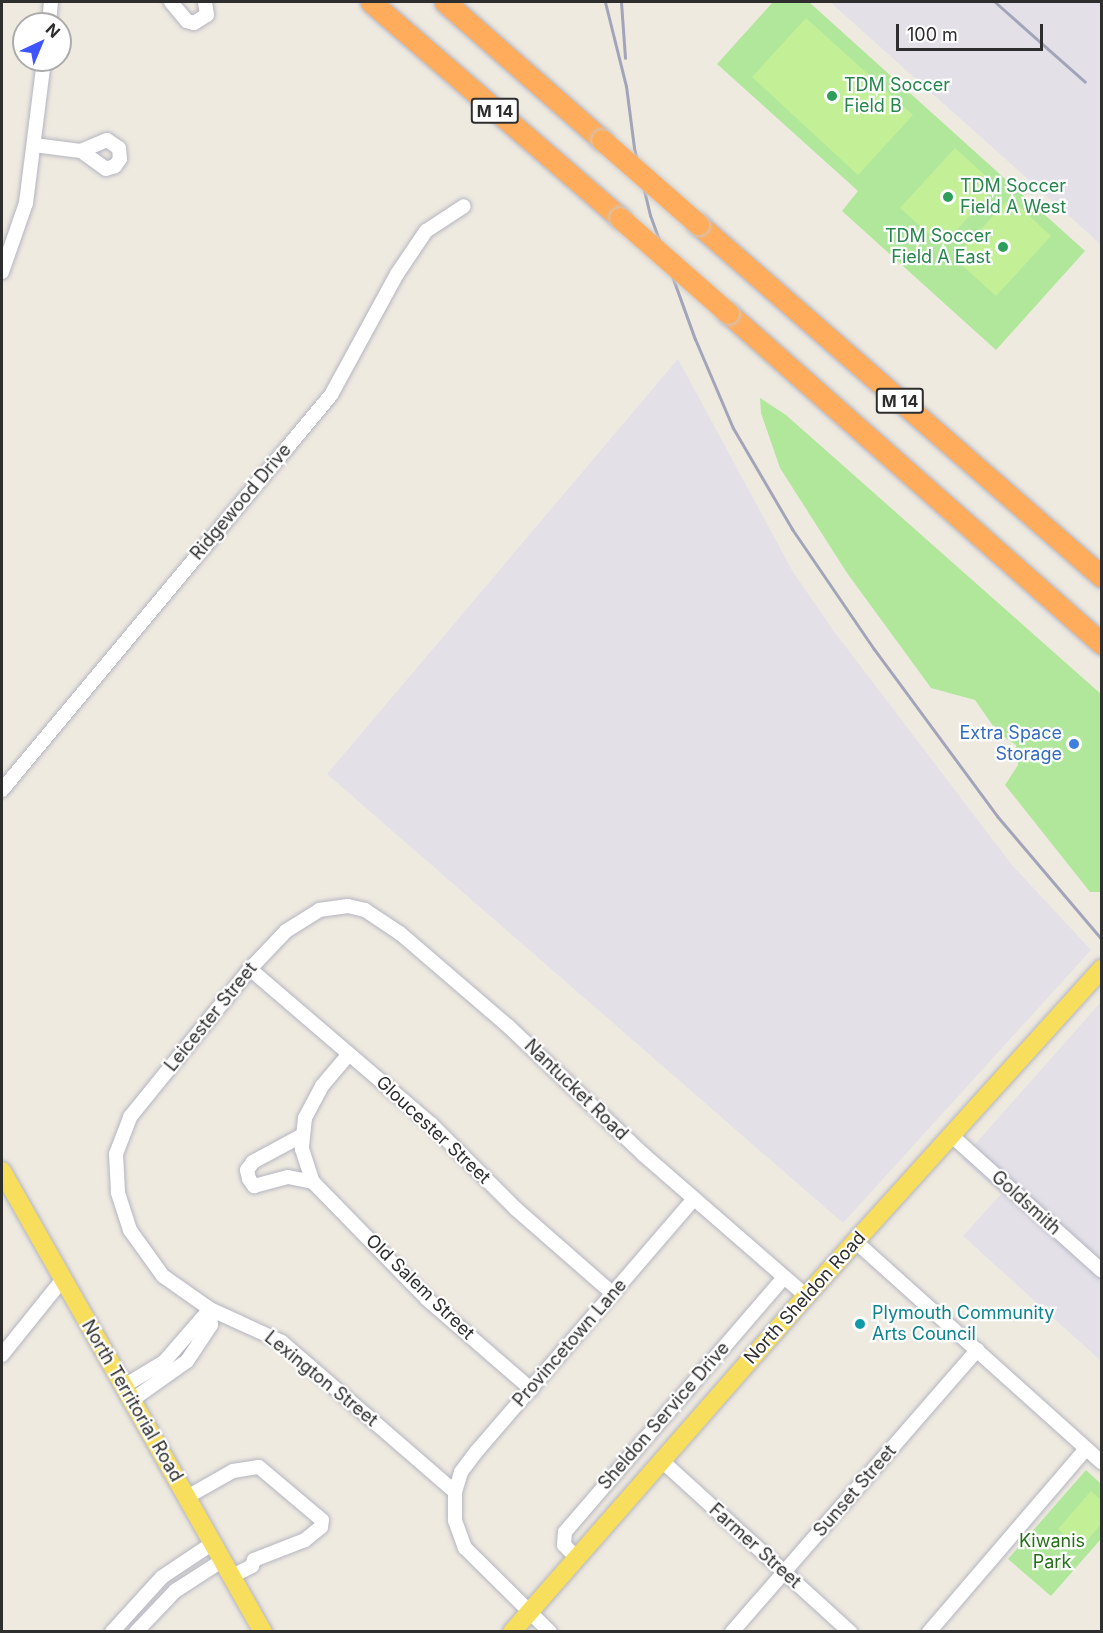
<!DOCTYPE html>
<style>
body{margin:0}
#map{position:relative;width:1103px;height:1633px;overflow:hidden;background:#efeae0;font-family:Inter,sans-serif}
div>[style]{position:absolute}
.industrial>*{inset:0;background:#e3e0e8}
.green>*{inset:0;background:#b0e79b}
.pitch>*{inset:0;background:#c3ef97}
.roads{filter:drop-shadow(0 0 2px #b4b5c1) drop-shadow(0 0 2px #b4b5c1)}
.minor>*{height:14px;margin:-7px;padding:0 7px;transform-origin:7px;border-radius:7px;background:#fff}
.major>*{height:18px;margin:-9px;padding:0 9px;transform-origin:9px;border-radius:9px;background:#f7de5d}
.highway>*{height:21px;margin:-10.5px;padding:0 10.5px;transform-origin:10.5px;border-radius:10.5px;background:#ffad5c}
.rail>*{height:3px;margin:-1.5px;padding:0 1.5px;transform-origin:1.5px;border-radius:1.5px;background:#a2a4b9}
.bridges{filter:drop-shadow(0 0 2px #c9c9c9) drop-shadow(0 0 2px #c9c9c9)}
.highway-bridge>*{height:21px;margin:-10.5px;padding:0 10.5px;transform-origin:10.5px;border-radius:10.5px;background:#ffad5c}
.dots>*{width:16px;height:16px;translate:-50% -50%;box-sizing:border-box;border:3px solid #fff;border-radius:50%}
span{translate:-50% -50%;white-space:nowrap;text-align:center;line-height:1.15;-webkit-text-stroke:4.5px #fff;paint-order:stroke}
.shield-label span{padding:2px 4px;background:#fff;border:2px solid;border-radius:4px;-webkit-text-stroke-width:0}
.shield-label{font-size:16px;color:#2e2e2e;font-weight:700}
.leisure-label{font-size:18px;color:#27864d}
.left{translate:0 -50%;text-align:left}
.right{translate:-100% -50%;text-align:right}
.street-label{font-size:18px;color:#2e2e2e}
.shop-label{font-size:18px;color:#366cbe}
.culture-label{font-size:18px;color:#0d838f}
.park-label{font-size:18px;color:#247118}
.frame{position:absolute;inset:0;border:3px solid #2e2e2e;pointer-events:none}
.north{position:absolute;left:12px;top:12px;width:60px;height:60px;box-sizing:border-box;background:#fff;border:2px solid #ababab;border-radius:50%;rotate:44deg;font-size:16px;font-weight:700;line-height:24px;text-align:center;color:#2e2e2e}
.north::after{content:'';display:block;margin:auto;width:21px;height:27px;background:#3e54ff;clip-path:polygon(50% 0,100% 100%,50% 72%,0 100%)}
.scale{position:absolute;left:896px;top:24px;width:147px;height:27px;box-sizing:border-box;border:3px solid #2e2e2e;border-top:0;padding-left:8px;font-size:18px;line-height:21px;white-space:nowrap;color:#2e2e2e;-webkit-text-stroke:4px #fff;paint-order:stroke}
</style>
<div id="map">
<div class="industrial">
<div style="clip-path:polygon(830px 2px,1101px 2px,1101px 245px,1096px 240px)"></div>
<div style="clip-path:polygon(678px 359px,793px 572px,833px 630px,1012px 865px,1091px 950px,843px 1223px,327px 774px)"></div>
<div style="clip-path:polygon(1101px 1002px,1101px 1361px,963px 1236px,1001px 1194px,962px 1159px)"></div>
</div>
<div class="green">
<div style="clip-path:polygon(773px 2px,809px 2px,1085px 251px,996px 350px,842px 211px,858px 191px,717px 64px)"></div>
<div style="clip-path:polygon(760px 398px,786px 415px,1101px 694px,1101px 892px,1090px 892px,1005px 785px,1018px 765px,1016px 745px,998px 733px,975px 700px,931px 688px,847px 573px,780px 468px,761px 413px)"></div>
<div style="clip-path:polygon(1086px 1470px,1101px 1484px,1101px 1539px,1051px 1596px,1008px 1559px)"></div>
</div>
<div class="pitch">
<div style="clip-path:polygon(806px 18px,913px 115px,858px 175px,752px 77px)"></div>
<div style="clip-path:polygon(955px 148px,997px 186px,942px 246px,900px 208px)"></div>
<div style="clip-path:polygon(1010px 198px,1051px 236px,996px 296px,954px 258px)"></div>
<div style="clip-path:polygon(1091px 1491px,1101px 1500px,1101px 1524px,1080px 1549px,1058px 1529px)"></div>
</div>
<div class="roads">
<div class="minor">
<div style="left:171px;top:2px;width:25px;rotate:50deg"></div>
<div style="left:187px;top:21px;width:7px;rotate:16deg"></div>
<div style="left:194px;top:23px;width:15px;rotate:-32deg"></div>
<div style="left:207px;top:15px;width:13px;rotate:-99deg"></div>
<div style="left:49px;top:24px;width:22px;rotate:-85deg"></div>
<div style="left:34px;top:145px;width:47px;rotate:7.3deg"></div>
<div style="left:81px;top:151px;width:28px;rotate:-23deg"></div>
<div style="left:107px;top:140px;width:14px;rotate:34deg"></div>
<div style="left:119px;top:148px;width:11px;rotate:85deg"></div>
<div style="left:120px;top:159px;width:9px;rotate:126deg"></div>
<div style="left:115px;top:166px;width:9px;rotate:162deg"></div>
<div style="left:106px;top:169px;width:31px;rotate:-144deg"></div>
<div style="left:2px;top:272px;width:73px;rotate:-70.8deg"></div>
<div style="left:26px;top:203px;width:144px;rotate:-82.8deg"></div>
<div style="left:2px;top:790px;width:514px;rotate:-50.21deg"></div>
<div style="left:331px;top:395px;width:138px;rotate:-61.4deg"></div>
<div style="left:397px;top:274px;width:52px;rotate:-56deg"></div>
<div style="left:426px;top:231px;width:45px;rotate:-33.3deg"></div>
<div style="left:250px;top:969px;width:238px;rotate:40.6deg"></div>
<div style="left:431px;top:1124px;width:120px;rotate:45deg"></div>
<div style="left:516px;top:1209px;width:129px;rotate:41.2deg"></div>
<div style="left:349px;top:1054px;width:42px;rotate:130.2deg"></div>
<div style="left:322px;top:1086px;width:36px;rotate:118deg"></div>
<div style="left:305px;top:1118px;width:31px;rotate:96deg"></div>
<div style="left:302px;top:1149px;width:35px;rotate:72deg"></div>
<div style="left:313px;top:1182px;width:163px;rotate:45.7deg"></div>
<div style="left:427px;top:1299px;width:138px;rotate:40.9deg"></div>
<div style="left:951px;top:1135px;width:203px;rotate:42deg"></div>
<div style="left:301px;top:1136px;width:55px;rotate:151.6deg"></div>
<div style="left:253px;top:1162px;width:10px;rotate:127deg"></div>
<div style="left:247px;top:1170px;width:9px;rotate:77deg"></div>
<div style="left:249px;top:1179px;width:9px;rotate:54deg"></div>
<div style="left:254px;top:1186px;width:35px;rotate:-15deg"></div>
<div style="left:288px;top:1177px;width:25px;rotate:11deg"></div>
<div style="left:855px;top:1241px;width:332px;rotate:41.9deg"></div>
<div style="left:2px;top:1355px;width:97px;rotate:-51.2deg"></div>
<div style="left:124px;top:1386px;width:47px;rotate:-31deg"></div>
<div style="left:164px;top:1362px;width:70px;rotate:-49deg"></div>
<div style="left:132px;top:1400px;width:67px;rotate:-35.3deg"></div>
<div style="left:187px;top:1361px;width:43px;rotate:-56.3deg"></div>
<div style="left:211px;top:1325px;width:16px;rotate:-94deg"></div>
<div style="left:661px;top:1460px;width:256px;rotate:42.3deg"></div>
<div style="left:455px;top:1492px;width:21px;rotate:-73deg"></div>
<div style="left:461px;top:1472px;width:26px;rotate:-53deg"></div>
<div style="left:477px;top:1451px;width:333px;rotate:-49.3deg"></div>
<div style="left:187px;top:1497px;width:53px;rotate:-29.5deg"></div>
<div style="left:233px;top:1471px;width:26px;rotate:-9deg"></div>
<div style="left:259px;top:1467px;width:82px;rotate:40.1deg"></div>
<div style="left:322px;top:1520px;width:7px;rotate:98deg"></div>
<div style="left:321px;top:1527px;width:21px;rotate:141deg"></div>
<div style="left:305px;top:1540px;width:55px;rotate:158.6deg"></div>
<div style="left:254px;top:1560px;width:6px;rotate:108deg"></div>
<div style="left:252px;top:1566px;width:22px;rotate:153deg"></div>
<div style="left:576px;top:1557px;width:17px;rotate:-135deg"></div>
<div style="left:564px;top:1545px;width:13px;rotate:-86deg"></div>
<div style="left:565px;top:1532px;width:336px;rotate:-49.3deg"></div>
<div style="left:112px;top:1632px;width:74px;rotate:-47.7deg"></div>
<div style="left:162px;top:1577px;width:61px;rotate:-33.7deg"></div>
<div style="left:136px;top:1632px;width:57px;rotate:-46.4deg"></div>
<div style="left:175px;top:1591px;width:57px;rotate:-32.9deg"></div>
<div style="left:550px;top:1632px;width:120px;rotate:-135.3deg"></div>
<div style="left:465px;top:1548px;width:30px;rotate:-110deg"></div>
<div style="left:455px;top:1520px;width:28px;rotate:-90deg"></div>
<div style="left:455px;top:1492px;width:229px;rotate:-139.1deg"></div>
<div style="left:282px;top:1342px;width:79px;rotate:-155.4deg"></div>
<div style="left:210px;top:1309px;width:57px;rotate:-144.9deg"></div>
<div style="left:163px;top:1276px;width:57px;rotate:-125.7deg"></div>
<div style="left:130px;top:1230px;width:40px;rotate:-108deg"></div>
<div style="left:118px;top:1192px;width:38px;rotate:-93deg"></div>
<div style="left:116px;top:1154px;width:40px;rotate:-69deg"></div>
<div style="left:130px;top:1117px;width:191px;rotate:-51deg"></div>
<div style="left:250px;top:969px;width:52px;rotate:-46.5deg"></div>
<div style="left:286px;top:931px;width:39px;rotate:-32deg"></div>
<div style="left:319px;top:910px;width:29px;rotate:-8deg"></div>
<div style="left:348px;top:906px;width:17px;rotate:13deg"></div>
<div style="left:365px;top:910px;width:43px;rotate:33.7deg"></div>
<div style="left:401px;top:934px;width:141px;rotate:40.7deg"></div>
<div style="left:508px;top:1026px;width:187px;rotate:43.5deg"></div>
<div style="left:644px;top:1155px;width:215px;rotate:41deg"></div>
<div style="left:732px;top:1632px;width:374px;rotate:-49deg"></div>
<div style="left:929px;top:1632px;width:241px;rotate:-49.4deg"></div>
</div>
<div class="major">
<div style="left:2px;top:1171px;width:530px;rotate:60.48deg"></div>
<div style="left:512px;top:1632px;width:446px;rotate:-48.8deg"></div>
<div style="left:806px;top:1296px;width:442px;rotate:-47.9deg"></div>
</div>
<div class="highway">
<div style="left:371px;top:2px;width:330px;rotate:40.9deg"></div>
<div style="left:445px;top:2px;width:209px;rotate:41.3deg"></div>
<div style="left:698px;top:224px;width:536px;rotate:41.15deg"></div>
<div style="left:728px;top:313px;width:499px;rotate:41.5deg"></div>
</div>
</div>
<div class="rail">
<div style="left:605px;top:2px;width:87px;rotate:76deg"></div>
<div style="left:626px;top:86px;width:63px;rotate:82.6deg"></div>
<div style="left:634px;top:148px;width:69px;rotate:76.6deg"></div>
<div style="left:650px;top:215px;width:132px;rotate:70.1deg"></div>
<div style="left:695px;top:339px;width:97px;rotate:66.9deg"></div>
<div style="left:733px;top:428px;width:117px;rotate:59.7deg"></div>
<div style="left:792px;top:529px;width:145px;rotate:55.7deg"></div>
<div style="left:874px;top:649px;width:207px;rotate:53.6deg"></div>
<div style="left:997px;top:816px;width:162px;rotate:49.7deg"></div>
<div style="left:621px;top:2px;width:56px;rotate:85.9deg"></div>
<div style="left:995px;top:2px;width:120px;rotate:41.6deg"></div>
</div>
<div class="bridges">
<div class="highway-bridge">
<div style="left:602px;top:140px;width:128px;rotate:41.2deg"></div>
<div style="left:620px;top:218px;width:144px;rotate:41.3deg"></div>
</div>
</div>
<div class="dots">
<div style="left:832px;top:96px;background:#2e9e5b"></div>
<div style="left:948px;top:197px;background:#2e9e5b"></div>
<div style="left:1003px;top:247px;background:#2e9e5b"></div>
<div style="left:1074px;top:744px;background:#3f7fe0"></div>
<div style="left:860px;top:1324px;background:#0f9aa8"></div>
</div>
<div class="shield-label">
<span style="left:495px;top:111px">M 14</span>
<span style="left:900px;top:401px">M 14</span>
</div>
<div class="leisure-label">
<span class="left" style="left:844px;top:96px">TDM Soccer<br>Field B</span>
<span class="left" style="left:960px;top:197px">TDM Soccer<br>Field A West</span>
<span class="right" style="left:991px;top:247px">TDM Soccer<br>Field A East</span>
</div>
<div class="street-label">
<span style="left:241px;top:502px;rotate:-50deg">Ridgewood Drive</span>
<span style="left:211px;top:1017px;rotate:-51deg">Leicester Street</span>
<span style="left:576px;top:1090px;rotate:44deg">Nantucket Road</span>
<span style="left:433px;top:1130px;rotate:43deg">Gloucester Street</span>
<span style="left:1026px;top:1203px;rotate:42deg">Goldsmith</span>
<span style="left:420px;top:1287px;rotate:44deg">Old Salem Street</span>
<span style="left:805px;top:1298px;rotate:-48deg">North Sheldon Road</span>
<span style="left:570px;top:1343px;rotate:-49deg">Provincetown Lane</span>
<span style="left:321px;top:1379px;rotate:39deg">Lexington Street</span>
<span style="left:132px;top:1401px;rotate:60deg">North Territorial Road</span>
<span style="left:664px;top:1416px;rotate:-49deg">Sheldon Service Drive</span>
<span style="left:855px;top:1491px;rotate:-49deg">Sunset Street</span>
<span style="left:755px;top:1546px;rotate:42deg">Farmer Street</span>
</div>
<div class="shop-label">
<span class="right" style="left:1062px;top:744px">Extra Space<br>Storage</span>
</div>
<div class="culture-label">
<span class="left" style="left:872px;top:1324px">Plymouth Community<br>Arts Council</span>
</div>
<div class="park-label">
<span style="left:1052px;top:1552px">Kiwanis<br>Park</span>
</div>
<div class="frame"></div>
<div class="north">N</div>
<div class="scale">100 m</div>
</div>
